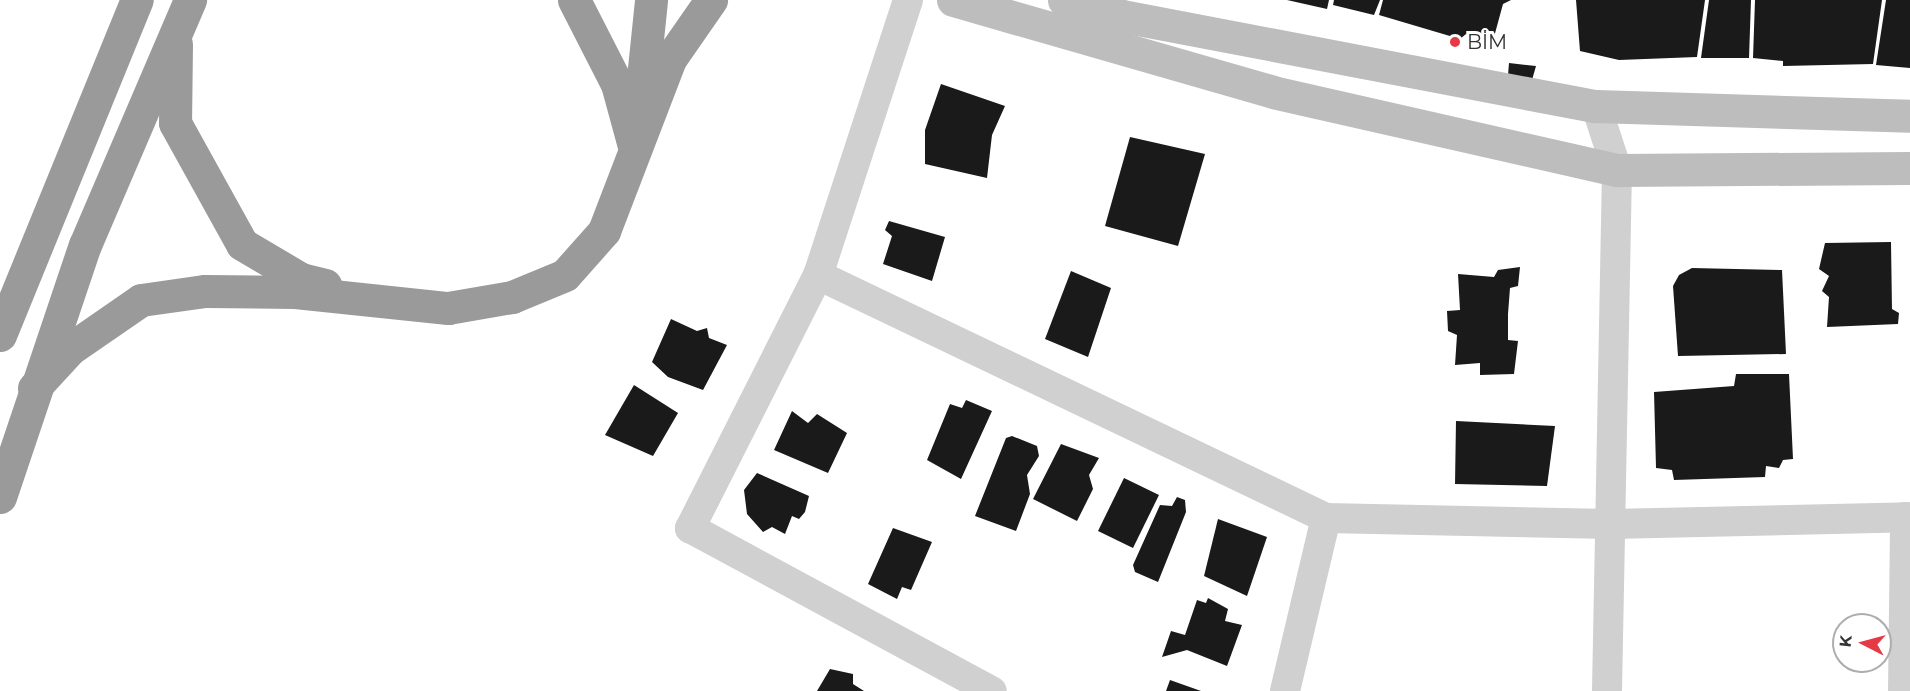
<!DOCTYPE html>
<meta charset="utf-8">
<style>
body{margin:0}
#map{position:relative;width:1910px;height:691px;overflow:hidden;background:#fff;font-family:Montserrat,sans-serif}
div>[style]{position:absolute}
.building>*{inset:0;background:#1a1a1a}
.street>*{height:30px;margin:-15px;padding:0 15px;transform-origin:15px;border-radius:15px;background:#d0d0d0}
.secondary>*{height:33px;margin:-16.5px;padding:0 16.5px;transform-origin:16.5px;border-radius:16.5px;background:#bdbdbd}
.highway>*{height:33px;margin:-16.5px;padding:0 16.5px;transform-origin:16.5px;border-radius:16.5px;background:#9a9a9a}
.dots>*{width:16px;height:16px;translate:-50% -50%;box-sizing:border-box;border:3px solid #fff;border-radius:50%}
span{translate:-50% -50%;white-space:nowrap;text-align:center;line-height:1.15;-webkit-text-stroke:6px #fff;paint-order:stroke}
.poi-label{font-size:20px;color:#333}
.left{translate:0 -50%;text-align:left}
.north{position:absolute;left:1832px;top:613px;width:60px;height:60px;box-sizing:border-box;background:#fff;border:2px solid #adadad;border-radius:50%;rotate:276deg;font-size:16px;font-weight:700;line-height:24px;text-align:center;color:#333}
.north::after{content:'';display:block;margin:auto;width:21px;height:27px;background:#e63946;clip-path:polygon(50% 0,100% 100%,50% 72%,0 100%)}
</style>
<div id="map">
<div class="building">
<div style="clip-path:polygon(1287px 0,1329px 0,1327px 9px)"></div>
<div style="clip-path:polygon(1334px 0,1380px 0,1374px 15px,1333px 5px)"></div>
<div style="clip-path:polygon(1383px 0,1511px 0,1503px 4px,1494px 37px,1466px 34px,1460px 39px,1379px 15px)"></div>
<div style="clip-path:polygon(1576px 0,1705px 0,1697px 57px,1619px 60px,1580px 51px)"></div>
<div style="clip-path:polygon(1709px 0,1751px 0,1749px 58px,1701px 58px)"></div>
<div style="clip-path:polygon(1755px 0,1882px 0,1873px 64px,1783px 66px,1783px 61px,1753px 58px)"></div>
<div style="clip-path:polygon(1886px 0,1910px 0,1910px 68px,1876px 65px)"></div>
<div style="clip-path:polygon(1509px 63px,1536px 66px,1530px 87px,1507px 87px)"></div>
<div style="clip-path:polygon(941px 84px,1005px 106px,992px 135px,987px 178px,925px 164px,925px 130px)"></div>
<div style="clip-path:polygon(1130px 137px,1205px 154px,1178px 246px,1105px 226px)"></div>
<div style="clip-path:polygon(889px 221px,945px 237px,932px 281px,883px 264px,892px 236px,885px 230px)"></div>
<div style="clip-path:polygon(1891px 242px,1892px 309px,1899px 313px,1898px 324px,1827px 327px,1829px 297px,1822px 291px,1829px 276px,1819px 269px,1825px 243px)"></div>
<div style="clip-path:polygon(1520px 267px,1518px 286px,1510px 288px,1508px 314px,1508px 340px,1518px 341px,1514px 374px,1480px 375px,1480px 363px,1455px 365px,1457px 335px,1448px 331px,1447px 311px,1460px 310px,1458px 274px,1494px 277px,1498px 270px)"></div>
<div style="clip-path:polygon(1692px 268px,1782px 270px,1786px 354px,1678px 356px,1673px 286px,1679px 275px)"></div>
<div style="clip-path:polygon(1071px 271px,1111px 288px,1088px 357px,1045px 339px)"></div>
<div style="clip-path:polygon(671px 319px,697px 331px,707px 328px,709px 338px,727px 345px,703px 390px,668px 377px,652px 362px)"></div>
<div style="clip-path:polygon(1736px 374px,1789px 374px,1793px 459px,1783px 460px,1779px 468px,1766px 466px,1765px 477px,1674px 480px,1672px 470px,1656px 468px,1654px 392px,1734px 386px)"></div>
<div style="clip-path:polygon(634px 385px,678px 413px,653px 456px,605px 435px)"></div>
<div style="clip-path:polygon(966px 400px,992px 411px,961px 479px,927px 460px,950px 404px,962px 408px)"></div>
<div style="clip-path:polygon(792px 411px,808px 423px,817px 414px,847px 433px,828px 473px,774px 450px)"></div>
<div style="clip-path:polygon(1456px 421px,1555px 426px,1547px 486px,1455px 484px)"></div>
<div style="clip-path:polygon(1012px 436px,1037px 446px,1039px 456px,1027px 475px,1030px 494px,1016px 531px,975px 516px,1006px 438px)"></div>
<div style="clip-path:polygon(1061px 444px,1099px 458px,1089px 475px,1093px 489px,1077px 521px,1033px 499px)"></div>
<div style="clip-path:polygon(757px 473px,809px 496px,805px 512px,799px 519px,792px 516px,785px 534px,772px 527px,763px 532px,747px 514px,744px 490px)"></div>
<div style="clip-path:polygon(1124px 478px,1159px 495px,1133px 548px,1098px 531px)"></div>
<div style="clip-path:polygon(1177px 497px,1185px 500px,1186px 512px,1158px 582px,1135px 572px,1133px 565px,1160px 505px,1172px 506px)"></div>
<div style="clip-path:polygon(1218px 519px,1267px 537px,1247px 596px,1204px 576px)"></div>
<div style="clip-path:polygon(893px 528px,932px 542px,911px 590px,902px 587px,897px 599px,868px 584px)"></div>
<div style="clip-path:polygon(1208px 598px,1228px 609px,1225px 621px,1242px 625px,1227px 666px,1187px 650px,1162px 657px,1171px 631px,1185px 635px,1197px 600px,1206px 603px)"></div>
<div style="clip-path:polygon(830px 669px,853px 674px,853px 684px,864px 691px,817px 691px)"></div>
<div style="clip-path:polygon(1170px 680px,1201px 691px,1166px 691px)"></div>
</div>
<div class="street">
<div style="left:908px;top:0;width:289px;rotate:108.1deg"></div>
<div style="left:818px;top:275px;width:284px;rotate:116.8deg"></div>
<div style="left:690px;top:528px;width:343px;rotate:28.4deg"></div>
<div style="left:1596px;top:106px;width:67px;rotate:71.8deg"></div>
<div style="left:1617px;top:170px;width:521px;rotate:91.1deg"></div>
<div style="left:818px;top:275px;width:563px;rotate:25.56deg"></div>
<div style="left:1326px;top:518px;width:285px;rotate:1.2deg"></div>
<div style="left:1611px;top:524px;width:299px;rotate:-1.3deg"></div>
<div style="left:1285px;top:691px;width:178px;rotate:-76.7deg"></div>
<div style="left:1903px;top:691px;width:174px;rotate:-89.3deg"></div>
</div>
<div class="secondary">
<div style="left:953px;top:0;width:333px;rotate:16deg"></div>
<div style="left:1273px;top:92px;width:353px;rotate:12.8deg"></div>
<div style="left:1617px;top:170px;width:293px;rotate:-0.4deg"></div>
<div style="left:1064px;top:0;width:60px;rotate:15.4deg"></div>
<div style="left:1122px;top:16px;width:482px;rotate:10.8deg"></div>
<div style="left:1596px;top:106px;width:314px;rotate:1.8deg"></div>
</div>
<div class="highway">
<div style="left:574px;top:0;width:94px;rotate:62.9deg"></div>
<div style="left:617px;top:84px;width:68px;rotate:74.7deg"></div>
<div style="left:176px;top:44px;width:79px;rotate:90.7deg"></div>
<div style="left:175px;top:123px;width:138px;rotate:61deg"></div>
<div style="left:242px;top:244px;width:69px;rotate:30.7deg"></div>
<div style="left:301px;top:279px;width:25px;rotate:14deg"></div>
<div style="left:640px;top:107px;width:108px;rotate:-84.1deg"></div>
<div style="left:0;top:335px;width:362px;rotate:-67.8deg"></div>
<div style="left:34px;top:388px;width:53px;rotate:-47.3deg"></div>
<div style="left:70px;top:349px;width:86px;rotate:-34.6deg"></div>
<div style="left:141px;top:300px;width:65px;rotate:-8deg"></div>
<div style="left:205px;top:291px;width:90px;rotate:0.6deg"></div>
<div style="left:295px;top:292px;width:154px;rotate:6deg"></div>
<div style="left:448px;top:308px;width:65px;rotate:-9.8deg"></div>
<div style="left:512px;top:297px;width:57px;rotate:-22.5deg"></div>
<div style="left:565px;top:275px;width:59px;rotate:-48.4deg"></div>
<div style="left:604px;top:231px;width:184px;rotate:-69deg"></div>
<div style="left:670px;top:59px;width:72px;rotate:-55.2deg"></div>
<div style="left:0;top:497px;width:266px;rotate:-71.4deg"></div>
<div style="left:85px;top:245px;width:267px;rotate:-66.8deg"></div>
</div>
<div class="dots">
<div style="left:1455px;top:42px;background:#e63946"></div>
</div>
<div class="poi-label">
<span class="left" style="left:1467px;top:42px">BİM</span>
</div>
<div class="north">K</div>
</div>
